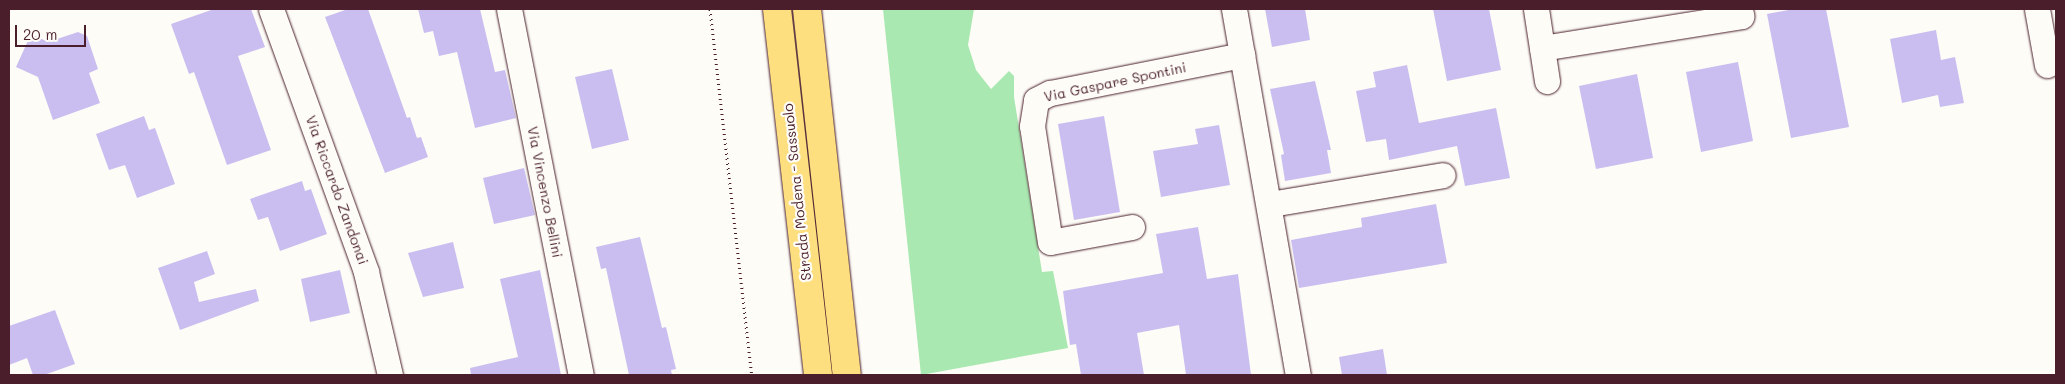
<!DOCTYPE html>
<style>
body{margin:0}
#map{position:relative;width:2065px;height:384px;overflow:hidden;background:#fdfcf7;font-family:Mali,sans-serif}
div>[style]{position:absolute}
.green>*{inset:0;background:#a9e8b0}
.building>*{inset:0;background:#cabef0}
.path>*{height:3px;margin-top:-1.5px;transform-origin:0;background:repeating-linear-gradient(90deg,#4a1f2b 0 1px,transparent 0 5px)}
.roads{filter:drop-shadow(0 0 1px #4a1f2b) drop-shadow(0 0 1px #4a1f2b)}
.street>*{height:25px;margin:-12.5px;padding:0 12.5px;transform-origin:12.5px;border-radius:12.5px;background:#fdfcf7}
.highway>*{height:28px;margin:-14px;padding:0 14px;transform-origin:14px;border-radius:14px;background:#fedf80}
span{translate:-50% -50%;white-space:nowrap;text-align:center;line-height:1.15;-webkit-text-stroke:4.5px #fdfcf7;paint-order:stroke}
.street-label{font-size:14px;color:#4a1f2b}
.frame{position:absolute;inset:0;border:10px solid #4a1f2b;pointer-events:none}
.scale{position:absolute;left:15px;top:25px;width:71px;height:22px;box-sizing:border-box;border:2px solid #4a1f2b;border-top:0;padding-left:6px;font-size:15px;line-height:18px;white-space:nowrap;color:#4a1f2b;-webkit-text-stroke:4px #fdfcf7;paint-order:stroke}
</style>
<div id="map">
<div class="green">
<div style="clip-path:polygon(883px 9px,974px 9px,968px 45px,976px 70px,991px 89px,1009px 71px,1014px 76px,1014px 97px,1042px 272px,1053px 271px,1068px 348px,921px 375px)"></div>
</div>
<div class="building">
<div style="clip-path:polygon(214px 9px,251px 9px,265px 47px,238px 56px,271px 150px,227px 165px,194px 72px,189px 74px,171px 24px)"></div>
<div style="clip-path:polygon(348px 9px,368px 9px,407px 118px,410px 117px,417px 138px,421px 137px,428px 157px,385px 173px,325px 17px)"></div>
<div style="clip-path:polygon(418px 9px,480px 9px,495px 72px,505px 70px,516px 118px,475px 128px,457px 52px,439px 56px,433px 31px,424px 33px)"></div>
<div style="clip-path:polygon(1265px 9px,1305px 9px,1310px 40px,1272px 47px)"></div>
<div style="clip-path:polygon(1433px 9px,1489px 9px,1501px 70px,1447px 81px)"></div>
<div style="clip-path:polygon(1794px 9px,1826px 9px,1849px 127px,1791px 138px,1767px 14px)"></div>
<div style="clip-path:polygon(1936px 30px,1941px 60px,1955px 57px,1964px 103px,1940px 107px,1938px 95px,1902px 103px,1890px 39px)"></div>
<div style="clip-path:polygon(78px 32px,87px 36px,98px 69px,89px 73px,100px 103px,53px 120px,38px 77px,16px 67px,31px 34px,48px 42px)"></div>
<div style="clip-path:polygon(1738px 62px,1753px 141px,1701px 152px,1686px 72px)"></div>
<div style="clip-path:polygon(1407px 65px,1419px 123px,1496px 108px,1510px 178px,1465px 186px,1457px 146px,1389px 160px,1386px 139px,1366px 142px,1356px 91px,1376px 87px,1373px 72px)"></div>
<div style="clip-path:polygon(612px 69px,629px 140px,592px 149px,575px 77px)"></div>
<div style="clip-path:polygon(1637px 74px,1653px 158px,1596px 169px,1579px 86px)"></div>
<div style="clip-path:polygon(1315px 81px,1331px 150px,1327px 150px,1331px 173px,1285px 181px,1281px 155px,1284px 154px,1270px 89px)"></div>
<div style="clip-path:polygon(144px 116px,149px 130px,155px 128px,175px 184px,137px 198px,125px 165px,109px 170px,96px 134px)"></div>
<div style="clip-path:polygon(1104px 116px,1120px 212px,1074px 220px,1058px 124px)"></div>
<div style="clip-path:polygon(1219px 125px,1230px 185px,1161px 197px,1153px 151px,1198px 144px,1195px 129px)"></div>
<div style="clip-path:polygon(524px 168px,535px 215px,494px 224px,483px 178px)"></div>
<div style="clip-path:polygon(302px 181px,305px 191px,311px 189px,327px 234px,280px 251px,268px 217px,258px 220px,250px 199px)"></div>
<div style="clip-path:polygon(1436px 204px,1447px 263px,1299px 288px,1291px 240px,1362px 227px,1361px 218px)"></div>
<div style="clip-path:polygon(1198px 227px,1207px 279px,1238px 274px,1251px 375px,1186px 375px,1179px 325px,1137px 333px,1144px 375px,1081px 375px,1076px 344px,1070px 345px,1063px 291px,1163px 273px,1156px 234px)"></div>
<div style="clip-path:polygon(640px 237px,662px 328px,666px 327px,676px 369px,671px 370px,672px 375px,629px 375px,606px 268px,601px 269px,596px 247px)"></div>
<div style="clip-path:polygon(453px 242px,464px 288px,423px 297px,408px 253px)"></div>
<div style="clip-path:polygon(207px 251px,215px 274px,194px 282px,199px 302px,256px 289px,259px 301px,180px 330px,158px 268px)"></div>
<div style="clip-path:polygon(340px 270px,350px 313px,310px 322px,301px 279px)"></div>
<div style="clip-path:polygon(540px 270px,561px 375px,471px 375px,470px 368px,518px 357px,500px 279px)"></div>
<div style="clip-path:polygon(55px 310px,75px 364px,44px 375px,33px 375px,27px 358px,9px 365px,9px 326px)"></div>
<div style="clip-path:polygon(1383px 349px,1387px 375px,1342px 375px,1339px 357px)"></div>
</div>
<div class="path">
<div style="left:710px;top:9px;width:368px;rotate:83.5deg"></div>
</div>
<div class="roads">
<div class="street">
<div style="left:271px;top:9px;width:280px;rotate:70.1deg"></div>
<div style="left:366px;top:272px;width:106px;rotate:76.9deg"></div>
<div style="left:509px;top:9px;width:373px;rotate:78.9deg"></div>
<div style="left:1234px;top:9px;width:372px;rotate:80.1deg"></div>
<div style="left:1536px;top:9px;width:73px;rotate:81.3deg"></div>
<div style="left:2037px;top:9px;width:57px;rotate:79.9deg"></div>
<div style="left:1542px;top:48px;width:202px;rotate:-9.1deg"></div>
<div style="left:1741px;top:16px;width:7px;rotate:-98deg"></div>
<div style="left:1270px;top:204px;width:175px;rotate:-9.5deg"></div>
<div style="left:1132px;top:227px;width:83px;rotate:169.6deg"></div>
<div style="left:1050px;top:242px;width:117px;rotate:-98.8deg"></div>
<div style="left:1032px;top:126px;width:26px;rotate:-81deg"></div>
<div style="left:1036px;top:100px;width:16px;rotate:-27deg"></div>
<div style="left:1050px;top:93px;width:196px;rotate:-11.2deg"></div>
</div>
<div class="highway">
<div style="left:777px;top:9px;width:368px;rotate:83.6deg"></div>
<div style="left:807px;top:9px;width:368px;rotate:83.8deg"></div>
</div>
</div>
<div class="street-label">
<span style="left:1115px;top:82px;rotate:-12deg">Via Gaspare Spontini</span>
<span style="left:337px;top:190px;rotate:70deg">Via Riccardo Zandonai</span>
<span style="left:545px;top:192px;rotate:79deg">Via Vincenzo Bellini</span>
<span style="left:797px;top:192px;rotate:-96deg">Strada Modena - Sassuolo</span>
</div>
<div class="frame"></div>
<div class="scale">20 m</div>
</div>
